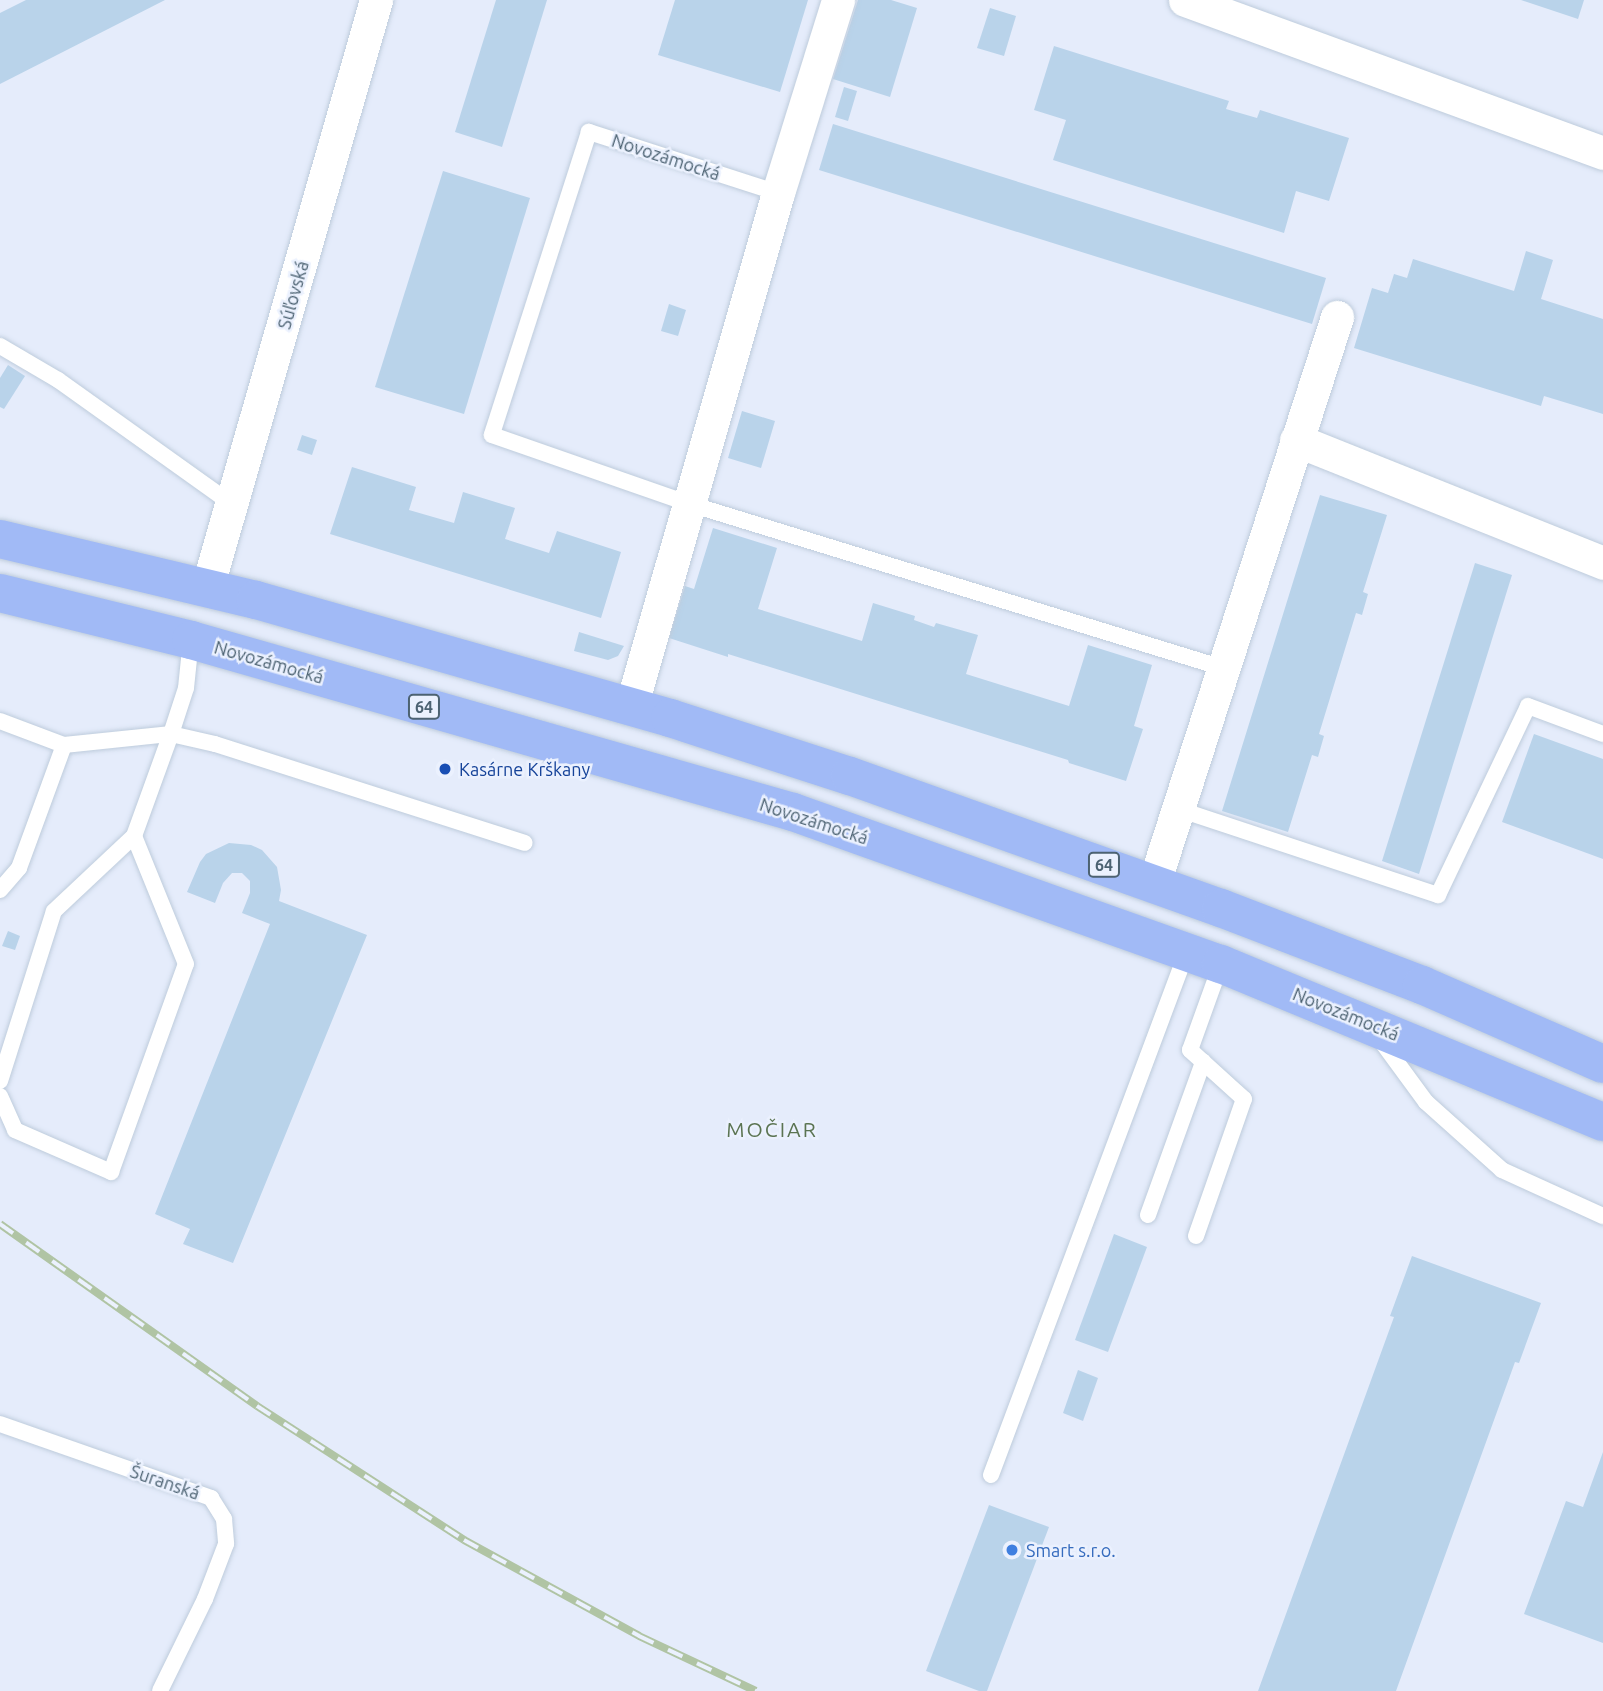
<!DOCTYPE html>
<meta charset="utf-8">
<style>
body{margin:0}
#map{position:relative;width:1603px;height:1691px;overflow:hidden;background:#e5ecfb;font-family:Ubuntu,sans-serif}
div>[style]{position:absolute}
.building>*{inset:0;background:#b9d3ea}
.roads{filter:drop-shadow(0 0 2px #beccdc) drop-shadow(0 0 2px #beccdc)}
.service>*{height:16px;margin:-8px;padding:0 8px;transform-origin:8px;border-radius:8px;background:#fff}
.minor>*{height:33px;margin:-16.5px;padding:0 16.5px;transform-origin:16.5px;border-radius:16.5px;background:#fff}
.primary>*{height:38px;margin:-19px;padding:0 19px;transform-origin:19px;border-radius:19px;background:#a1baf6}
.rail>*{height:8px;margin-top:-4px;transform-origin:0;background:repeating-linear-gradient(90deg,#ebf1fe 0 16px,#b0c4a4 0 32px);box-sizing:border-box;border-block:2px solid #b0c4a4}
.dots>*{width:19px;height:19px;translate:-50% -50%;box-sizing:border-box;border:4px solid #ebf1fe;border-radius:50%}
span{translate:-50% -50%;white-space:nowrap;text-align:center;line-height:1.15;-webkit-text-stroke:5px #ebf1fe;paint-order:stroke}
.shield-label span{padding:2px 5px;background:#ebf1fe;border:2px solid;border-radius:5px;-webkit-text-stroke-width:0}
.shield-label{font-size:16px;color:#4c6272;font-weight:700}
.street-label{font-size:18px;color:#4c6272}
.transit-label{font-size:18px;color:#164399}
.left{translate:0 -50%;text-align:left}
.shop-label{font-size:18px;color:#366cbe}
.quarter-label{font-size:21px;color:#5b7452;letter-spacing:2px}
</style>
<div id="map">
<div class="building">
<div style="clip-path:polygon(26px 0,165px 0,0 84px,0 13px)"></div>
<div style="clip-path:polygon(496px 0,547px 0,502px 147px,455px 132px)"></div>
<div style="clip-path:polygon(675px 0,808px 0,780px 92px,658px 55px)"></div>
<div style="clip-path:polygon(858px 0,891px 0,917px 8px,890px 97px,833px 79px)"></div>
<div style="clip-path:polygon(1521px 0,1584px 0,1578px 19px)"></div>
<div style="clip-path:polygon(990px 8px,1016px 16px,1004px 56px,977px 48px)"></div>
<div style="clip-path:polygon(1054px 46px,1229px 101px,1226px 109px,1257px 118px,1260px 110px,1349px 138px,1329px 201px,1296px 191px,1284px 233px,1053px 160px,1066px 120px,1034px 110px)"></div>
<div style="clip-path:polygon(844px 87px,857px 91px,848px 121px,835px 117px)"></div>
<div style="clip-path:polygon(833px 124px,1326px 278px,1312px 324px,819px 170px)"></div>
<div style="clip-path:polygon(443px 171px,530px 198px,464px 414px,375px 387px)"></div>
<div style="clip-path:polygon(1526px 251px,1553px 260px,1541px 299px,1603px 319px,1603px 414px,1544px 396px,1541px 406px,1354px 348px,1372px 288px,1388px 293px,1394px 274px,1407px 278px,1413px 259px,1514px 291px)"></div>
<div style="clip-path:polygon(669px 304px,686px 310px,678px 336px,661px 331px)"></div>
<div style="clip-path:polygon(8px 365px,25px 376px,4px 409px,0 407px,0 378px)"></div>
<div style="clip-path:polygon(742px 411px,775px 421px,761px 468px,728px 458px)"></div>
<div style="clip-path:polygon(302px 435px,317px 440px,312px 455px,297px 450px)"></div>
<div style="clip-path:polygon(352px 467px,416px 487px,409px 510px,454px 523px,463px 492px,515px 508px,505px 539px,549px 553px,557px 531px,621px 552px,601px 618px,330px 534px)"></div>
<div style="clip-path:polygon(1320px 495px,1387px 515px,1363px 592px,1368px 594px,1362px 615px,1356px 613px,1319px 734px,1324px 736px,1318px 757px,1312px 755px,1288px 832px,1222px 811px)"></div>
<div style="clip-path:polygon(713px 528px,777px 548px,758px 609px,862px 641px,873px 603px,915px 616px,914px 620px,934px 627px,936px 623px,978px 635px,966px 674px,1069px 706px,1088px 645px,1152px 665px,1134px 726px,1143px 729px,1126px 781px,1069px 763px,1068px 760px,728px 654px,728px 657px,669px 638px,685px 586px,694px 589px)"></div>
<div style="clip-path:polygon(1475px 563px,1512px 575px,1419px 874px,1382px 861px)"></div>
<div style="clip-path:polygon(579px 632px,624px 646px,618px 656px,608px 660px,574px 651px)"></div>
<div style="clip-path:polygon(1534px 734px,1603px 759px,1603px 859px,1502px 822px)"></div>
<div style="clip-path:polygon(229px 843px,251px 845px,262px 850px,277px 867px,281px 890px,279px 901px,367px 935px,233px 1263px,183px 1244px,190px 1229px,155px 1214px,270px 924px,242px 913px,250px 893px,250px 881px,242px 873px,232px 873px,223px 883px,215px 903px,187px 892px,200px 862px,206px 854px)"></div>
<div style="clip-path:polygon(8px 931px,20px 936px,15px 950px,2px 946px)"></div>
<div style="clip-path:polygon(1114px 1234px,1147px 1247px,1108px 1352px,1075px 1340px)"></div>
<div style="clip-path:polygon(1412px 1256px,1541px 1303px,1519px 1363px,1515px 1362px,1396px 1691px,1258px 1691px,1394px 1317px,1390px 1316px)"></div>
<div style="clip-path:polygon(1078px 1370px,1098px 1378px,1083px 1421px,1063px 1413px)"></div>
<div style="clip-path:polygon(1603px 1452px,1603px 1643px,1524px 1614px,1566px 1501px,1583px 1507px)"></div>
<div style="clip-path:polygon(989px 1505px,1049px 1527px,987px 1691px,979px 1691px,926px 1671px)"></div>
</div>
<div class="roads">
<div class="service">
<div style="left:778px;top:193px;width:199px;rotate:-162.1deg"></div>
<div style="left:589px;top:132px;width:318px;rotate:107.8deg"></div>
<div style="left:492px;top:435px;width:210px;rotate:19.2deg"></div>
<div style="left:690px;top:504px;width:558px;rotate:17.1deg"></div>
<div style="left:0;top:346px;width:67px;rotate:30.4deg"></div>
<div style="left:58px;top:380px;width:215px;rotate:35.5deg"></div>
<div style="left:0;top:721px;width:68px;rotate:20.6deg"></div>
<div style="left:64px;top:745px;width:108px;rotate:-5.9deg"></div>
<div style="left:171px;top:734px;width:48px;rotate:-71.9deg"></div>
<div style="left:186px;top:688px;width:48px;rotate:-84.1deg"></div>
<div style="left:1178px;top:809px;width:274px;rotate:18.3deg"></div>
<div style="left:1438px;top:895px;width:209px;rotate:-64.5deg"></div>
<div style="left:1528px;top:706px;width:80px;rotate:20.5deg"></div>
<div style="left:0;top:890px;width:29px;rotate:-49deg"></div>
<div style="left:19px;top:868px;width:131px;rotate:-69.9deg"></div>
<div style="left:1379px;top:1038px;width:79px;rotate:53.7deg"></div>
<div style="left:1426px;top:1102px;width:102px;rotate:41.8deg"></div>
<div style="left:1502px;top:1170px;width:111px;rotate:24.5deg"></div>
<div style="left:0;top:1081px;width:178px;rotate:-72.4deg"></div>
<div style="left:54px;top:911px;width:110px;rotate:-43.2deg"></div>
<div style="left:134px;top:836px;width:109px;rotate:-70.1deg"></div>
<div style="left:171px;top:734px;width:45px;rotate:12.8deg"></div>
<div style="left:215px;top:744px;width:325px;rotate:17.7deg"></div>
<div style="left:0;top:1096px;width:37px;rotate:66deg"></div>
<div style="left:15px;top:1130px;width:105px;rotate:23.6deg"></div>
<div style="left:111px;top:1172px;width:221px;rotate:-70.2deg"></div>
<div style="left:186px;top:964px;width:138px;rotate:-112.1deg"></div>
<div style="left:1148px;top:1215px;width:163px;rotate:-70.2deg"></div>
<div style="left:1196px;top:1236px;width:145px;rotate:-70.7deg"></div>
<div style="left:1244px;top:1099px;width:73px;rotate:-137.8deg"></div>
<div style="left:1190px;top:1050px;width:91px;rotate:-70.2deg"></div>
<div style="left:0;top:1424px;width:224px;rotate:19.3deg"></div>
<div style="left:211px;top:1498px;width:25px;rotate:58deg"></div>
<div style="left:224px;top:1519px;width:25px;rotate:85deg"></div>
<div style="left:226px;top:1544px;width:59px;rotate:110.9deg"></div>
<div style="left:205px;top:1599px;width:102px;rotate:116.1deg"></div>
<div style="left:991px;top:1475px;width:559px;rotate:-69.49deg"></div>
</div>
<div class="minor">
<div style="left:1185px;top:0;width:445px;rotate:20.1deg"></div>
<div style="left:1296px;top:440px;width:331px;rotate:21.8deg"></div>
<div style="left:207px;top:588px;width:612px;rotate:-73.96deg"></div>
<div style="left:631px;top:707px;width:535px;rotate:-74.04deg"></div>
<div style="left:778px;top:193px;width:202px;rotate:-72.7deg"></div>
<div style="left:1154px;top:883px;width:595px;rotate:-72.08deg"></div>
</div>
<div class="primary">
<div style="left:0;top:539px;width:263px;rotate:13.4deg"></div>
<div style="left:256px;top:600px;width:430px;rotate:15.9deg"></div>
<div style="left:670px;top:718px;width:189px;rotate:17.9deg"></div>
<div style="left:850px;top:776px;width:394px;rotate:19.6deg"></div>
<div style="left:1221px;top:908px;width:215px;rotate:21deg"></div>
<div style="left:1422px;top:985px;width:197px;rotate:23.6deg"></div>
<div style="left:0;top:593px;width:197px;rotate:13.8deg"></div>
<div style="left:191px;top:640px;width:626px;rotate:15.95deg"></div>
<div style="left:793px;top:812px;width:454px;rotate:19.6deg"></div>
<div style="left:1221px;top:964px;width:413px;rotate:22.5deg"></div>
</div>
</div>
<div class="rail">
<div style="left:0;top:1224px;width:315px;rotate:35.3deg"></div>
<div style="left:257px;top:1406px;width:247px;rotate:32.9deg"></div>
<div style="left:464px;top:1540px;width:200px;rotate:28.7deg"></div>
<div style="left:639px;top:1636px;width:129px;rotate:25.2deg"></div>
</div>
<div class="dots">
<div style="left:445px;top:769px;background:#1a4fb4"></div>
<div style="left:1012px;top:1550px;background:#3f7fe0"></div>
</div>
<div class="shield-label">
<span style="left:424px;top:707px">64</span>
<span style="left:1104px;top:865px">64</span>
</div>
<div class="street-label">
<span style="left:666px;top:157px;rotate:18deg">Novozámocká</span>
<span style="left:293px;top:295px;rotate:-74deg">Súľovská</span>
<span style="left:269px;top:662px;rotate:16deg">Novozámocká</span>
<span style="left:814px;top:821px;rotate:18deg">Novozámocká</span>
<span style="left:1346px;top:1014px;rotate:22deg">Novozámocká</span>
<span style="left:165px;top:1482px;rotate:19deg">Šuranská</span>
</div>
<div class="transit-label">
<span class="left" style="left:459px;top:769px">Kasárne Krškany</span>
</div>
<div class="shop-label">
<span class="left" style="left:1026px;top:1550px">Smart s.r.o.</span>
</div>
<div class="quarter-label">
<span style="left:772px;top:1129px">MOČIAR</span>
</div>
</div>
